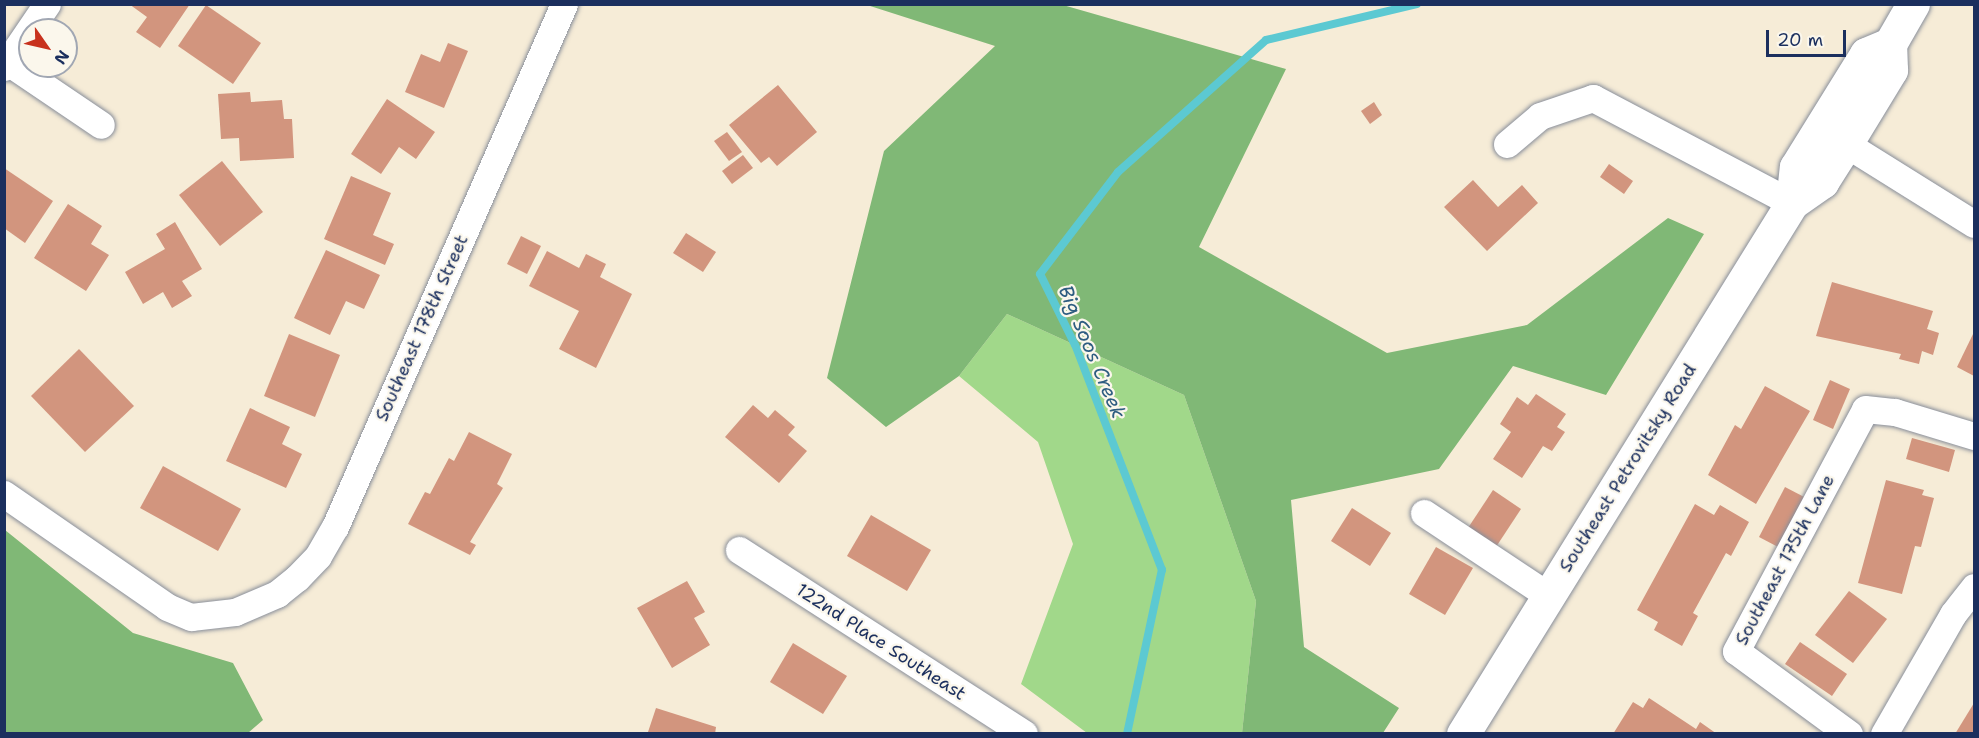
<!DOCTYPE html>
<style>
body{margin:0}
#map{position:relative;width:1979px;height:738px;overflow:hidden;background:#f6ecd7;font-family:"Shantell Sans",sans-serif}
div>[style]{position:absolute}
.green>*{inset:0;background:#a1d88a}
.forest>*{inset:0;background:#80b876}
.stream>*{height:8px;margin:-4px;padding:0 4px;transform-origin:4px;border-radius:4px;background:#5cc9d2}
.building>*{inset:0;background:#d2957e}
.roads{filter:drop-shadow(0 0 2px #888e9a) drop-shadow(0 0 2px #888e9a)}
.minor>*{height:27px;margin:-13.5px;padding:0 13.5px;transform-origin:13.5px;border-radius:13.5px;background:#fff}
.secondary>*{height:33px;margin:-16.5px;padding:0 16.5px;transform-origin:16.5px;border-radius:16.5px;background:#fff}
span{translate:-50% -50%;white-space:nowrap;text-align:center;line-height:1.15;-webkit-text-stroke:4.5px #fbf7ec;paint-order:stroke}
.street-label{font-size:18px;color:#1b2f5e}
.water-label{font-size:20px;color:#2e5d81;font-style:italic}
.frame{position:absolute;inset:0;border:6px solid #1b2f5e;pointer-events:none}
.north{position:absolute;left:18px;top:18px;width:60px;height:60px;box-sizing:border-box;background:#fbf7ec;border:2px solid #a1a7b3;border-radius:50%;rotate:124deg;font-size:16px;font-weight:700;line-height:24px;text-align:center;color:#1b2f5e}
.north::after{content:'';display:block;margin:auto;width:21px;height:27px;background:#c8321e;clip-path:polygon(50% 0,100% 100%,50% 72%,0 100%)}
.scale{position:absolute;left:1766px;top:30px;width:80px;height:27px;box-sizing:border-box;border:3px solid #1b2f5e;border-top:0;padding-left:8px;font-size:18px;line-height:21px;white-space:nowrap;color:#1b2f5e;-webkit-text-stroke:4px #fbf7ec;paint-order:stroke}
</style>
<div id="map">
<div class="green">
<div style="clip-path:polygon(1007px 314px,1184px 395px,1256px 601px,1242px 733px,1087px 733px,1021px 684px,1073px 544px,1038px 442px,959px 376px)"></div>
</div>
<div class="forest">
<div style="clip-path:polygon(867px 5px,1063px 5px,1286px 69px,1199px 247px,1387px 353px,1527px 325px,1668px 218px,1704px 234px,1606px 395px,1513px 366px,1439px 469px,1291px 500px,1304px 647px,1399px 708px,1383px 733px,1242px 733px,1256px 601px,1184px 395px,1007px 314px,959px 376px,886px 427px,827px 378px,884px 151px,995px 46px)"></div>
<div style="clip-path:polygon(5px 530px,133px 633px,233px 663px,263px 720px,248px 733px,5px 733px)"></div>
</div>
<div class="stream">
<div style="left:1127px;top:734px;width:168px;rotate:-78deg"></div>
<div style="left:1162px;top:570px;width:241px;rotate:-111.1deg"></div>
<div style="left:1075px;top:345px;width:79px;rotate:-116.2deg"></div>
<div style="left:1040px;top:274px;width:128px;rotate:-52.6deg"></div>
<div style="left:1118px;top:172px;width:198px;rotate:-41.7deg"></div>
<div style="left:1266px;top:40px;width:155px;rotate:-13.4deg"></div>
</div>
<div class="building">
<div style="clip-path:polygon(129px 4px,190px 4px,160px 48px,136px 32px,147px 17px)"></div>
<div style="clip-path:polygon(206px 5px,261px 43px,233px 84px,178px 46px)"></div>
<div style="clip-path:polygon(448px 43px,468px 51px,444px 108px,405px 92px,421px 54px,440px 62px)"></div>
<div style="clip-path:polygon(778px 85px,817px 132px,777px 166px,769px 157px,761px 163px,729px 125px)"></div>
<div style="clip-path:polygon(250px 92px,251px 102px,282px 100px,284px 119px,292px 119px,294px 158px,240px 161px,239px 138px,221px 139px,218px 94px)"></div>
<div style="clip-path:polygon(387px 99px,435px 132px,416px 159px,399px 147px,381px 174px,351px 154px)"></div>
<div style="clip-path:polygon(1374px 102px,1382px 115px,1370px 124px,1361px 111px)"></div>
<div style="clip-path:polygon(727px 132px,742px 152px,729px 161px,714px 141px)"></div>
<div style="clip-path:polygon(743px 155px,753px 168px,732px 184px,722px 171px)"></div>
<div style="clip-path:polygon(222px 161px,263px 212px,220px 246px,179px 195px)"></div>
<div style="clip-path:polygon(1609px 164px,1633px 181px,1624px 194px,1600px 177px)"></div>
<div style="clip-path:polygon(4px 168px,53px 201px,25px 243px,4px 228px)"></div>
<div style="clip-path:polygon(351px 176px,391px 193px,373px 235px,394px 244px,385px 265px,324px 239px)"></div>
<div style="clip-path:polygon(1473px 180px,1498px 207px,1522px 185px,1538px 203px,1487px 251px,1444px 207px)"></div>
<div style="clip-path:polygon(68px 204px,102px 226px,91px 244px,109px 255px,86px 291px,34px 258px)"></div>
<div style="clip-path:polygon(175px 222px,202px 269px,182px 281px,192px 296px,172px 308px,163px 292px,143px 304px,125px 272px,165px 249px,156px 234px)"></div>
<div style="clip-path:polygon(686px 233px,716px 252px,703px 272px,673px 253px)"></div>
<div style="clip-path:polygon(521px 236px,541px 246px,527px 274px,507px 264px)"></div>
<div style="clip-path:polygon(326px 250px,380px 275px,364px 309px,346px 301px,330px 335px,294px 318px)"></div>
<div style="clip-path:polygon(547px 251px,579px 268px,586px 254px,606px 264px,600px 277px,632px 294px,596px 368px,559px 349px,579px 311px,529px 286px)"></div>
<div style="clip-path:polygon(1832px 282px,1933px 311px,1927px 329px,1939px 333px,1933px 355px,1922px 351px,1919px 364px,1899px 359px,1901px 354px,1816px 336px)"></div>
<div style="clip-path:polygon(1974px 332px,1974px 376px,1957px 367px)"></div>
<div style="clip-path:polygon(289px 334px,340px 355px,315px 417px,264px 396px)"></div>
<div style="clip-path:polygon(79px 349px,134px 406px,85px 452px,31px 396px)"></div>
<div style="clip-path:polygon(1830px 380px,1850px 389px,1833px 429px,1813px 420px)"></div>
<div style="clip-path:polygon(1765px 386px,1810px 411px,1756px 504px,1708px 475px,1735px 425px,1741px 429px)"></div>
<div style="clip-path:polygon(1536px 394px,1566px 414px,1557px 427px,1565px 432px,1552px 451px,1543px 446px,1522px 478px,1493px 459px,1511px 432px,1500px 424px,1517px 397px,1528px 405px)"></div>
<div style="clip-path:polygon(753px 405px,768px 418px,775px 410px,795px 427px,788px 435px,807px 451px,779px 483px,725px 437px)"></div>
<div style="clip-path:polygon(250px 408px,290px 427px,282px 444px,302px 454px,286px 488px,226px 461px)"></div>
<div style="clip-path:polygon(469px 432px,512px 454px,497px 484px,503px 488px,470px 542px,476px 545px,470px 555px,408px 524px,425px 492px,430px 494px,449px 458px,454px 461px)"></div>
<div style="clip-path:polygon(1912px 438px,1955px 450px,1949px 472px,1906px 459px)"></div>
<div style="clip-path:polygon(163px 466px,241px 509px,218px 551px,140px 508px)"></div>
<div style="clip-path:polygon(1886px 480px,1924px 490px,1922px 495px,1934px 498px,1921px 547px,1915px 546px,1902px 594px,1858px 583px)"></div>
<div style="clip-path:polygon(1785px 487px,1808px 499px,1782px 549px,1759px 537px)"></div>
<div style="clip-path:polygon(1493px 490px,1521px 509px,1494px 550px,1466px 531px)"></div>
<div style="clip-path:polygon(1695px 504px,1714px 515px,1720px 505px,1749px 522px,1731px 556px,1726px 553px,1693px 613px,1698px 616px,1682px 646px,1654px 630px,1658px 622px,1637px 610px)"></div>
<div style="clip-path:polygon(1352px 508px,1391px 533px,1370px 566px,1331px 541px)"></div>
<div style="clip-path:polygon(871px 515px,931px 550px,907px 591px,847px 556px)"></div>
<div style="clip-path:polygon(1436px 547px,1473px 568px,1445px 615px,1409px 594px)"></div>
<div style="clip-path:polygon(687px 581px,705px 612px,694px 618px,710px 645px,672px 668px,637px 608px)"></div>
<div style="clip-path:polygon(1849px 591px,1887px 619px,1853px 663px,1815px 635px)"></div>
<div style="clip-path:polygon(1800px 642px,1847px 674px,1832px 696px,1785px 664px)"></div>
<div style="clip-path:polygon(793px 643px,847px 676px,823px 714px,770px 682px)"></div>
<div style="clip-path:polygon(1649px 698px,1696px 729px,1700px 722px,1717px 734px,1613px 734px,1633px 702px,1643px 708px)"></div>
<div style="clip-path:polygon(1974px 703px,1974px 734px,1955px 734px)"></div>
<div style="clip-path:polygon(656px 708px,716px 727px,715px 734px,648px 732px)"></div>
</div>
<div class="roads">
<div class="minor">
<div style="left:8px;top:62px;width:112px;rotate:34.1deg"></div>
<div style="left:4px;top:67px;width:76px;rotate:-55.7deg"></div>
<div style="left:1507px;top:144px;width:43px;rotate:-40.3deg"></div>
<div style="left:1540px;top:116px;width:56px;rotate:-18.8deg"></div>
<div style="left:1593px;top:98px;width:225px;rotate:27.8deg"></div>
<div style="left:1846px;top:144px;width:151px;rotate:32deg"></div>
<div style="left:4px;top:494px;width:198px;rotate:34.7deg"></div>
<div style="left:167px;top:607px;width:26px;rotate:23deg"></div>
<div style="left:191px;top:617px;width:44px;rotate:-6.5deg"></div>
<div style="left:235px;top:612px;width:46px;rotate:-23.2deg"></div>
<div style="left:277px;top:594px;width:26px;rotate:-39deg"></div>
<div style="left:297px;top:578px;width:30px;rotate:-46deg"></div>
<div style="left:318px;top:556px;width:34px;rotate:-60deg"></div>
<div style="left:335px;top:527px;width:571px;rotate:-66.35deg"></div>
<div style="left:1424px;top:513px;width:150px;rotate:33.6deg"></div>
<div style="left:739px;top:550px;width:339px;rotate:32.8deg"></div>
<div style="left:1849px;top:734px;width:140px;rotate:-143.7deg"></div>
<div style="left:1736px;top:651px;width:274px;rotate:-61.9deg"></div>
<div style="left:1865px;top:409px;width:30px;rotate:6deg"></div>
<div style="left:1895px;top:412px;width:83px;rotate:16.9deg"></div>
<div style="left:1884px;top:734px;width:138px;rotate:-60.1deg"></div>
<div style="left:1953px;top:614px;width:34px;rotate:-52deg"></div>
</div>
<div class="secondary">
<div style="left:1792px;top:203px;width:36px;rotate:-84deg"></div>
<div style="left:1796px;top:167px;width:133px;rotate:-58.2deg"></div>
<div style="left:1866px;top:54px;width:26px;rotate:-23deg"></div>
<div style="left:1463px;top:734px;width:625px;rotate:-58.22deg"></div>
<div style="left:1792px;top:203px;width:37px;rotate:-35deg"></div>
<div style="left:1822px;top:182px;width:45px;rotate:-57.7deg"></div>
<div style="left:1846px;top:144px;width:87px;rotate:-58.7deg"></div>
<div style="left:1891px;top:70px;width:26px;rotate:-92deg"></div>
<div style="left:1890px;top:44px;width:46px;rotate:-60.1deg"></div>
</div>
</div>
<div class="street-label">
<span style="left:422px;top:328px;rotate:-66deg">Southeast 178th Street</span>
<span style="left:1628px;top:468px;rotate:-58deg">Southeast Petrovitsky Road</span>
<span style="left:1785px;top:560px;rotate:-62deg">Southeast 175th Lane</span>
<span style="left:881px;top:642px;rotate:33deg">122nd Place Southeast</span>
</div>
<div class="water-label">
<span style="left:1092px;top:352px;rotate:67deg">Big Soos Creek</span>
</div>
<div class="frame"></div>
<div class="north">N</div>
<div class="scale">20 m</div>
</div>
